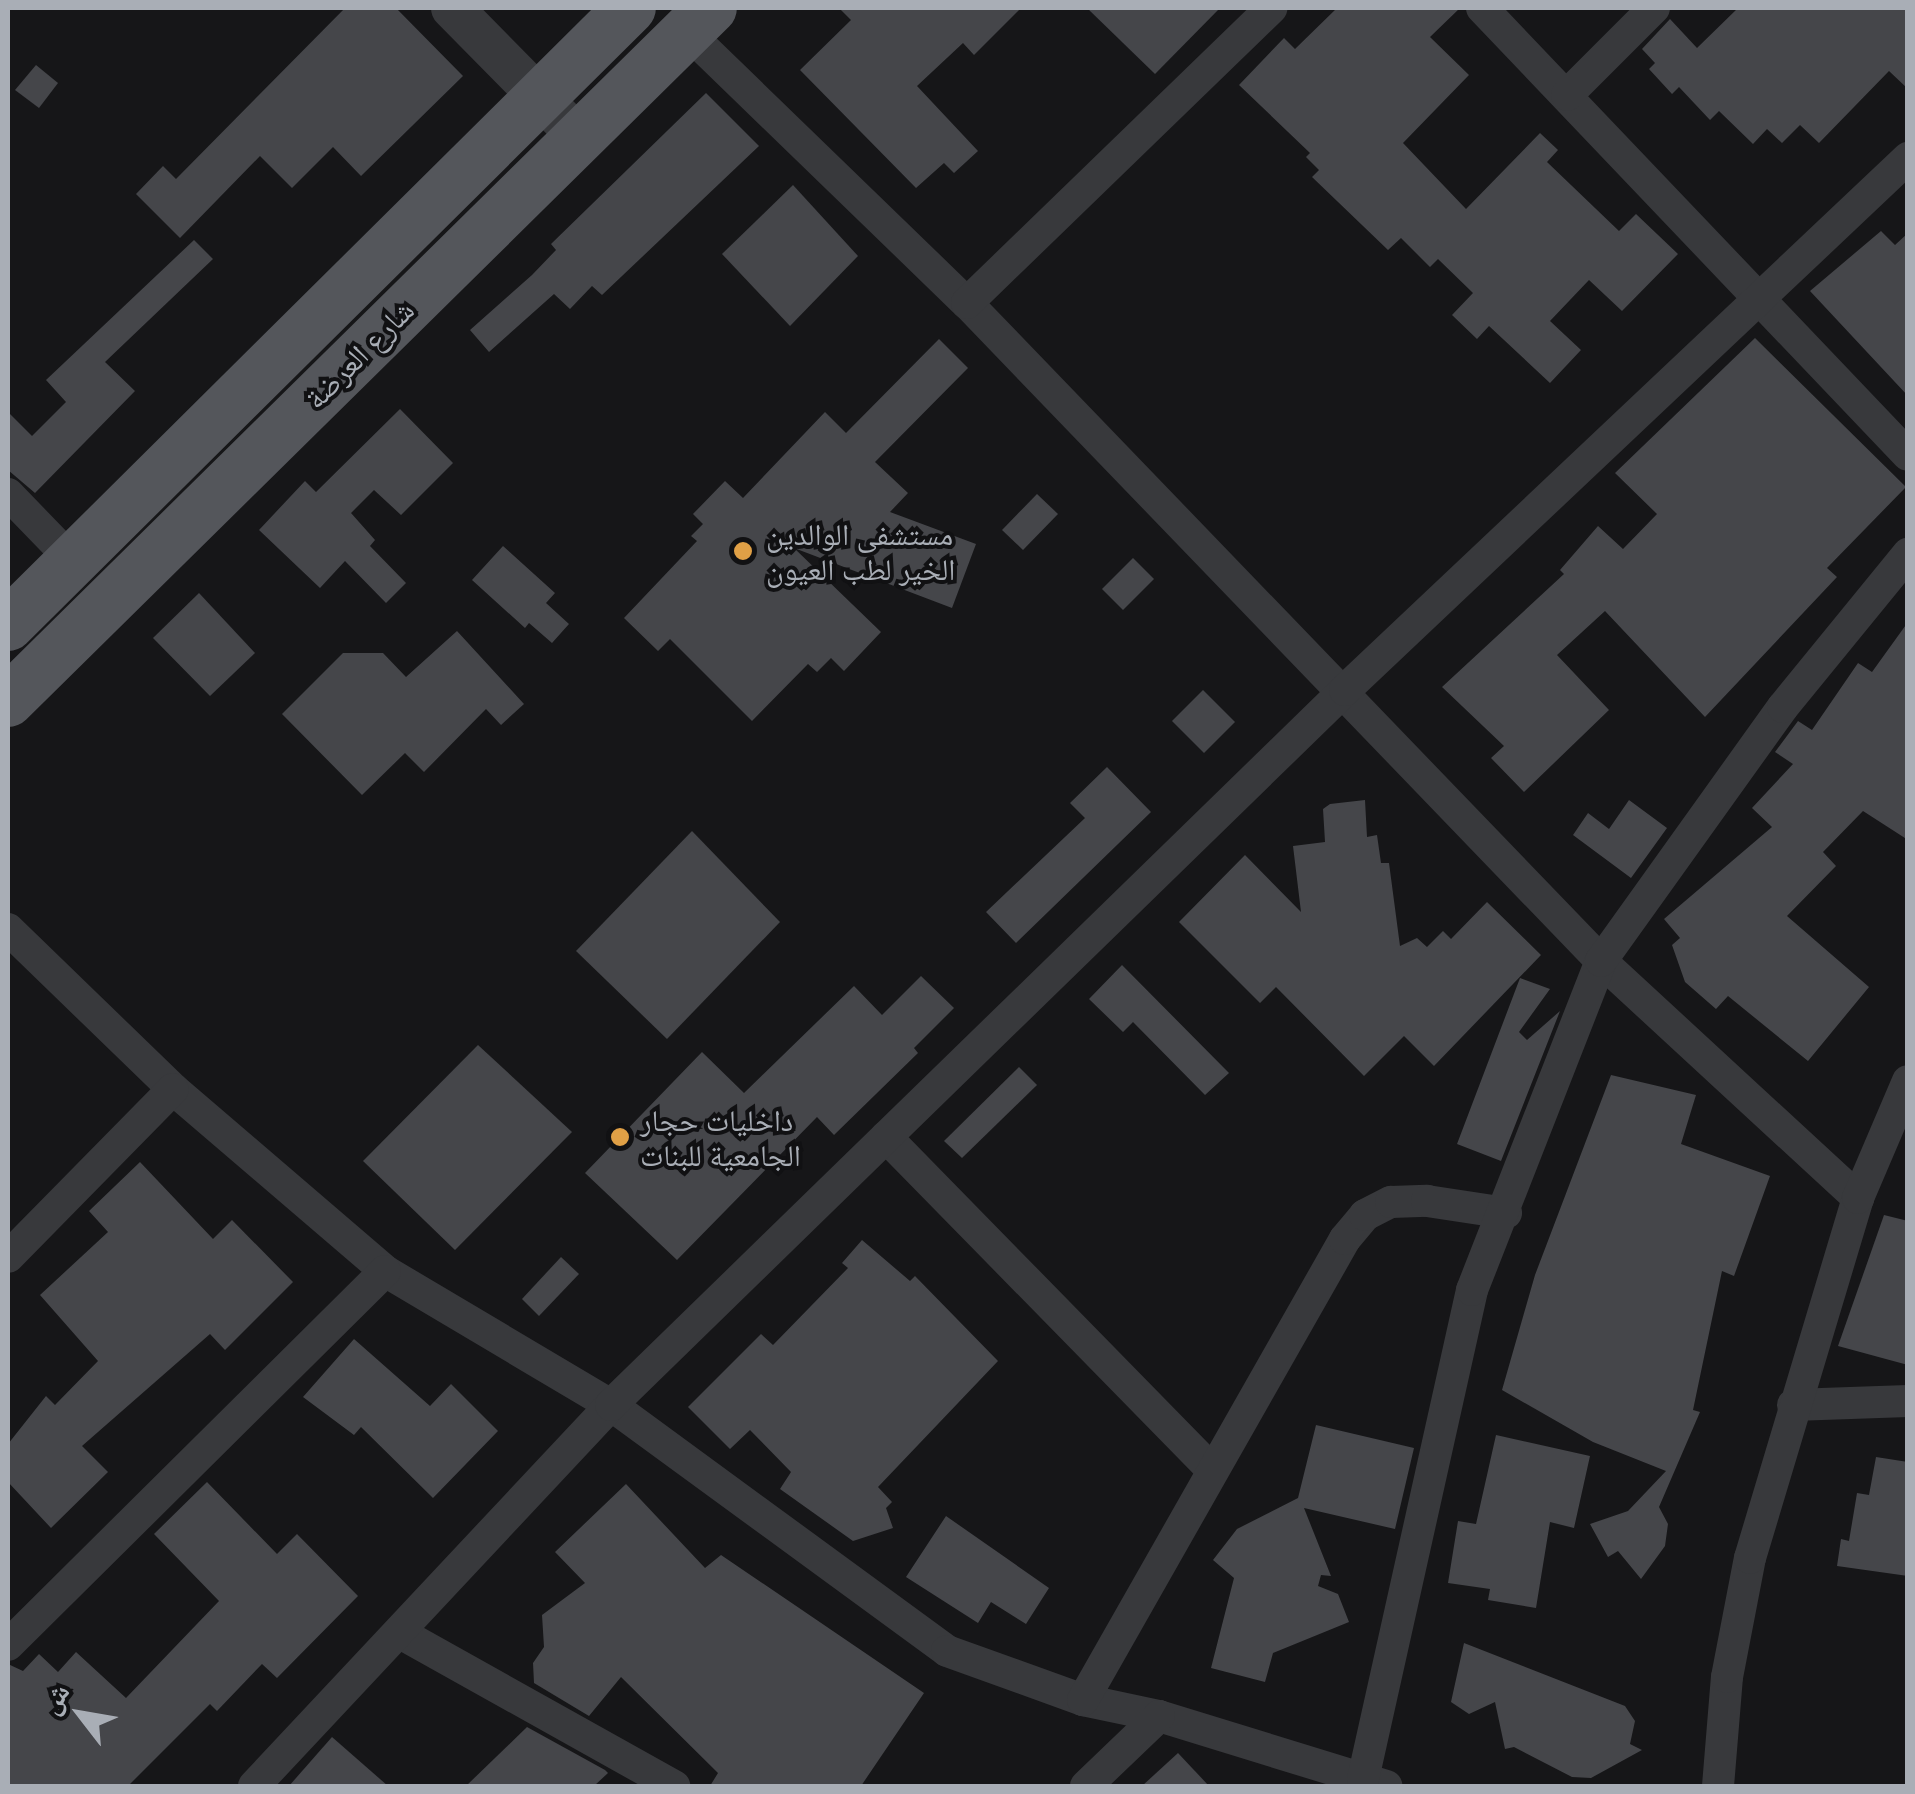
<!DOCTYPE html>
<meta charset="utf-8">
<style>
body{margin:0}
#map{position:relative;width:1915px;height:1794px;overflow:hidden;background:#161618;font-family:"Golos Text","Noto Naskh Arabic",sans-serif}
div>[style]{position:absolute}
.building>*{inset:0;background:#45464a}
.minor>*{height:32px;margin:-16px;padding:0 16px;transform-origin:16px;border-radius:16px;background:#38393c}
.tertiary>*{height:42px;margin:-21px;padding:0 21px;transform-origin:21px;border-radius:21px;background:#38393c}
.primary>*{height:52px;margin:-26px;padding:0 26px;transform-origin:26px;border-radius:26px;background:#54565b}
.dots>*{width:28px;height:28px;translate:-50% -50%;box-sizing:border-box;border:5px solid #111113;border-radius:50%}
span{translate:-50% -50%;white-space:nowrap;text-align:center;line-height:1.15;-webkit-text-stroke:8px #111113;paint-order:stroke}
.street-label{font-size:30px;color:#a9aeb6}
.poi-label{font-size:30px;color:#a9aeb6}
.left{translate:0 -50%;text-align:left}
.frame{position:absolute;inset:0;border:10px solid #a9aeb6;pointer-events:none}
.north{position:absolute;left:30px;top:1664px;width:100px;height:100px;-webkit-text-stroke:8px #111113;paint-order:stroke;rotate:301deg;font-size:28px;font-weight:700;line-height:40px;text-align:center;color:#a9aeb6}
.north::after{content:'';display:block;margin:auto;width:35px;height:45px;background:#a9aeb6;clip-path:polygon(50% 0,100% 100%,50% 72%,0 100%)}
</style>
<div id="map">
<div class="building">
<div style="clip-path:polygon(345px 8px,396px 8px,463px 76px,361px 176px,333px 147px,292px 188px,260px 156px,180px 238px,136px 194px,163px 166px,176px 179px)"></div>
<div style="clip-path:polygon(839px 8px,1021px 8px,974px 55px,963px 43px,917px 86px,978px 151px,954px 173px,944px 163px,916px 188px,800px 70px,851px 20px)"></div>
<div style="clip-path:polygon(1087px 8px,1220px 8px,1155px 74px)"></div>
<div style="clip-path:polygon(1337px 8px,1460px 8px,1430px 37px,1469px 75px,1403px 143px,1466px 209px,1540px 133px,1558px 150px,1547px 162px,1619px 231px,1636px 214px,1678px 254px,1622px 311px,1589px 280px,1550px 321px,1581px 350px,1550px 383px,1489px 326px,1477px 339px,1452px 315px,1473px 293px,1438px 259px,1430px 267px,1401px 238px,1388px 250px,1312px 177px,1319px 170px,1306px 157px,1310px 153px,1239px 85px,1284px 38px,1295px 49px)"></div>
<div style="clip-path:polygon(1738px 8px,1908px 8px,1908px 89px,1889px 71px,1819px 143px,1800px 125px,1782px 143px,1767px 129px,1753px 144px,1719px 111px,1710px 120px,1679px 87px,1672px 94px,1649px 69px,1655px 63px,1642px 49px,1670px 19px,1697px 48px)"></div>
<div style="clip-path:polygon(36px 65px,58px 83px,39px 108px,15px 90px)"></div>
<div style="clip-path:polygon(706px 93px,759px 146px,602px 295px,592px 286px,570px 309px,554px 294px,489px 352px,470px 330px,532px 275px,556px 250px,551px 244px)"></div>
<div style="clip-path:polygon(793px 185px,858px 256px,790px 326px,722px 254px)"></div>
<div style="clip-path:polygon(1881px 231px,1895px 245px,1908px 233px,1908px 396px,1810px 291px)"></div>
<div style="clip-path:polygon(194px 240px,213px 259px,105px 362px,135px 391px,35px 493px,8px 470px,8px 412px,32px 436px,66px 402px,46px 380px)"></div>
<div style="clip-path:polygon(1755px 338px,1906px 487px,1827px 568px,1837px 577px,1705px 717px,1605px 611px,1557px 655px,1609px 710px,1524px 792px,1491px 758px,1504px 746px,1442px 687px,1564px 574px,1560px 570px,1598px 526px,1623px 549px,1657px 514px,1615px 473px)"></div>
<div style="clip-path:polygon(939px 339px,968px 368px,875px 462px,908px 493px,890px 512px,976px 544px,952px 608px,794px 548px,881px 632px,844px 671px,831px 658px,817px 672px,808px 664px,752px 721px,670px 639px,658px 651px,624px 618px,697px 541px,691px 536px,703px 524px,693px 514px,725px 481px,743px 498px,825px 412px,846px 433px)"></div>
<div style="clip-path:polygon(400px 409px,453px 463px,401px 515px,374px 490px,351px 513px,375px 540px,370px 546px,406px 583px,386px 603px,345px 561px,320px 588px,259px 530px,305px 481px,316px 492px)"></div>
<div style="clip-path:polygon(1037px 494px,1058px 514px,1023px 550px,1002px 530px)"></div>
<div style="clip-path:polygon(503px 546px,555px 593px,546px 603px,569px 624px,552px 643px,529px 623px,525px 628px,472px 580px)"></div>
<div style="clip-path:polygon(1133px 558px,1154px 579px,1123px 610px,1102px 589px)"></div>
<div style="clip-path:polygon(199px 593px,255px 653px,210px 696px,153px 638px)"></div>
<div style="clip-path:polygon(1908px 622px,1908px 840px,1863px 811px,1823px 852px,1836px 866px,1787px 916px,1869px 987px,1808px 1061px,1728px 996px,1716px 1009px,1685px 982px,1672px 945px,1680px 938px,1664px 919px,1772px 827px,1752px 808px,1793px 764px,1775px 752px,1798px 721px,1812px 730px,1858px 663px,1872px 672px)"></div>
<div style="clip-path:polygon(457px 631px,524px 704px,501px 725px,486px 709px,424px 772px,405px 753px,362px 795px,282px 714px,343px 653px,383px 653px,406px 677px)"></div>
<div style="clip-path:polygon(1203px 690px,1235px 722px,1204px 753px,1172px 721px)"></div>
<div style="clip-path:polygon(1107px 767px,1151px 812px,1016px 943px,986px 912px,1085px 818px,1070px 803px)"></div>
<div style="clip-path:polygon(1365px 800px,1367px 837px,1377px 835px,1381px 863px,1389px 863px,1400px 946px,1417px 938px,1427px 947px,1443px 931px,1451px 939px,1487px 902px,1541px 955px,1434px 1066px,1404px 1036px,1364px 1076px,1276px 987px,1260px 1003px,1179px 922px,1245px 855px,1301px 912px,1293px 846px,1325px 842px,1323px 809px,1330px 804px)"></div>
<div style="clip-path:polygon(1629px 800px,1667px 828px,1631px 878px,1573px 835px,1588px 813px,1609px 829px)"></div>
<div style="clip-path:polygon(692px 831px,780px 922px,667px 1039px,576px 951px)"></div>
<div style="clip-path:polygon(1122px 965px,1229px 1073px,1205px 1095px,1133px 1022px,1123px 1032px,1089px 999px)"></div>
<div style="clip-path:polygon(921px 976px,954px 1008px,914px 1048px,918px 1053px,834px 1135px,817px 1117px,677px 1260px,585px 1173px,702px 1052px,744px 1093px,854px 986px,882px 1015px)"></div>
<div style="clip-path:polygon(1520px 978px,1550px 989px,1519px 1032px,1527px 1040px,1560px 1011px,1501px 1161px,1457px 1144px)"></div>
<div style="clip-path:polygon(478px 1045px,572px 1132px,455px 1250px,363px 1161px)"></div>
<div style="clip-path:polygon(1019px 1067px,1037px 1085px,962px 1158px,944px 1141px)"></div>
<div style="clip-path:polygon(1611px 1075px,1696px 1095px,1681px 1144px,1770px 1176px,1734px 1276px,1722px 1271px,1693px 1410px,1700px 1412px,1659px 1507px,1668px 1524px,1665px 1546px,1641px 1579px,1618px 1551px,1608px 1557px,1590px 1524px,1628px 1511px,1666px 1471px,1593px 1442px,1502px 1390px,1535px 1275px)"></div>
<div style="clip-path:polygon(140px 1162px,213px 1239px,232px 1220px,293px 1282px,225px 1350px,210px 1334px,82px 1446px,108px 1472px,51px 1528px,8px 1482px,8px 1444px,46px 1396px,55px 1405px,98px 1361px,40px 1295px,108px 1232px,89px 1211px)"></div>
<div style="clip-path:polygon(1884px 1215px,1908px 1221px,1908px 1365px,1838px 1346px)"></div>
<div style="clip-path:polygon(862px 1240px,910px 1281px,915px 1276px,998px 1361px,878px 1487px,892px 1502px,886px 1508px,893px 1528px,853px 1541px,780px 1489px,791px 1472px,750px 1430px,730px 1449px,688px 1407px,761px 1334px,773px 1345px,848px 1268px,842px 1263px)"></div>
<div style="clip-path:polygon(561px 1257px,579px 1274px,539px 1316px,522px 1299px)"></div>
<div style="clip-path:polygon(354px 1339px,430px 1406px,451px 1384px,498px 1431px,433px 1498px,361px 1427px,354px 1435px,303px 1397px)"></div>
<div style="clip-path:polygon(1316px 1425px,1414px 1448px,1395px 1529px,1304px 1508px,1331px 1576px,1321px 1575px,1318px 1586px,1338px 1594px,1349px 1622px,1273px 1653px,1265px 1682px,1211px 1668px,1234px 1578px,1213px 1560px,1237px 1529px,1298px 1498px)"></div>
<div style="clip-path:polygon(1496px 1435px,1590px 1456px,1574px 1528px,1550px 1522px,1536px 1608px,1488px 1600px,1490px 1589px,1448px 1583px,1458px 1521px,1476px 1524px)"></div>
<div style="clip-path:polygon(1876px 1457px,1908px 1462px,1908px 1576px,1837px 1566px,1841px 1539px,1849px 1541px,1857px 1493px,1869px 1495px)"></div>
<div style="clip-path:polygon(207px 1482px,277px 1554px,297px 1534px,358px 1596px,277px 1678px,262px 1664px,217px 1711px,210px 1704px,128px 1786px,8px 1786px,8px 1664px,23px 1671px,39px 1654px,58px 1672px,76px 1652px,126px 1698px,219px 1601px,154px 1534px)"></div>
<div style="clip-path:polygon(626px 1484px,705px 1568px,721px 1555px,924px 1693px,861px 1786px,710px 1786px,718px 1773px,621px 1677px,589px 1716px,534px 1683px,533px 1663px,544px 1647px,542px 1615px,585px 1583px,555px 1552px)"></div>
<div style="clip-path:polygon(946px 1516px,1049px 1588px,1026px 1624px,991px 1602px,978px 1623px,906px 1577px)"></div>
<div style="clip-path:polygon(1464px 1643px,1625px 1706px,1635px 1721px,1630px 1744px,1642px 1750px,1591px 1778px,1572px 1777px,1514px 1747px,1505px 1749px,1495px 1702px,1469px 1714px,1451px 1702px)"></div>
<div style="clip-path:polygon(527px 1727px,605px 1770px,608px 1773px,594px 1786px,466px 1786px)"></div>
<div style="clip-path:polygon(332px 1737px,388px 1786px,289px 1786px)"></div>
<div style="clip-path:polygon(1178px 1753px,1209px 1786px,1142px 1786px)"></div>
</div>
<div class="minor">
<div style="left:1482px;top:8px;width:617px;rotate:46.38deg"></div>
<div style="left:687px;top:32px;width:390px;rotate:44.1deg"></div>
<div style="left:967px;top:303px;width:914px;rotate:46.06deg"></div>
<div style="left:1601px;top:961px;width:350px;rotate:42.7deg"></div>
<div style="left:1567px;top:95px;width:123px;rotate:-45deg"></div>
<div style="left:967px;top:303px;width:424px;rotate:-44.1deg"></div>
<div style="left:8px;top:494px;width:91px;rotate:45.9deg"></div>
<div style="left:8px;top:929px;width:230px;rotate:44.1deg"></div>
<div style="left:173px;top:1089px;width:279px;rotate:40.6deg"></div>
<div style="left:385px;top:1271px;width:263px;rotate:30.7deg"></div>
<div style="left:611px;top:1405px;width:416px;rotate:36.2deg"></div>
<div style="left:947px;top:1651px;width:145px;rotate:19.8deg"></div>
<div style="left:1083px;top:1700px;width:78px;rotate:11.9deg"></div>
<div style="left:1159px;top:1716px;width:238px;rotate:17.1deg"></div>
<div style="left:886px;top:1137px;width:467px;rotate:45.6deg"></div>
<div style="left:8px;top:1257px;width:235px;rotate:-45.5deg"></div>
<div style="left:1793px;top:1405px;width:115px;rotate:-2deg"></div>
<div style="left:402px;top:1634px;width:312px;rotate:29.2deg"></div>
<div style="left:8px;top:1645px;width:531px;rotate:-44.77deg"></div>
<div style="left:1083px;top:1700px;width:530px;rotate:-60.39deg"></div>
<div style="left:1345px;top:1239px;width:31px;rotate:-50deg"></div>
<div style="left:1365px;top:1215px;width:29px;rotate:-27deg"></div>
<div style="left:1391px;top:1202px;width:36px;rotate:-2deg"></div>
<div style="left:1427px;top:1201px;width:80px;rotate:8.6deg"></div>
<div style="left:1363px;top:1779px;width:501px;rotate:-77.43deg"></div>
<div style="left:1472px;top:1290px;width:353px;rotate:-68.6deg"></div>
<div style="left:1601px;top:961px;width:312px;rotate:-54.4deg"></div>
<div style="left:1783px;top:707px;width:198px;rotate:-50.8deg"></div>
<div style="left:254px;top:1786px;width:522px;rotate:-46.86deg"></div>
<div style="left:611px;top:1405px;width:1025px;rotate:-44.25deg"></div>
<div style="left:1345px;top:690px;width:775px;rotate:-43.38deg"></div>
<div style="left:1086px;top:1786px;width:101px;rotate:-43.8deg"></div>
<div style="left:1718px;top:1786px;width:109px;rotate:-85.3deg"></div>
<div style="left:1727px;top:1677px;width:121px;rotate:-79.1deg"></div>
<div style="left:1750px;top:1558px;width:376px;rotate:-73.3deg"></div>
<div style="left:1858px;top:1198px;width:127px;rotate:-66.9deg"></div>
</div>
<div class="tertiary">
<div style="left:452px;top:8px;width:181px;rotate:45.4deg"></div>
</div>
<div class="primary">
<div style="left:8px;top:625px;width:876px;rotate:-44.77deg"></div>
<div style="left:8px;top:701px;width:987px;rotate:-44.59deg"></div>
</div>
<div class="dots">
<div style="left:743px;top:551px;background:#e0a046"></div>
<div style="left:620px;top:1137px;background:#e0a046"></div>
</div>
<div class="street-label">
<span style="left:359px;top:354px;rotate:-45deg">شارع العرضة</span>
</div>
<div class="poi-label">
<span class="left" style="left:766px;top:551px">مستشفى الوالدين<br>الخير لطب العيون</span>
<span class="left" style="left:640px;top:1137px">داخليات حجار<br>الجامعية للبنات</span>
</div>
<div class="frame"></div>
<div class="north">ش</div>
</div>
